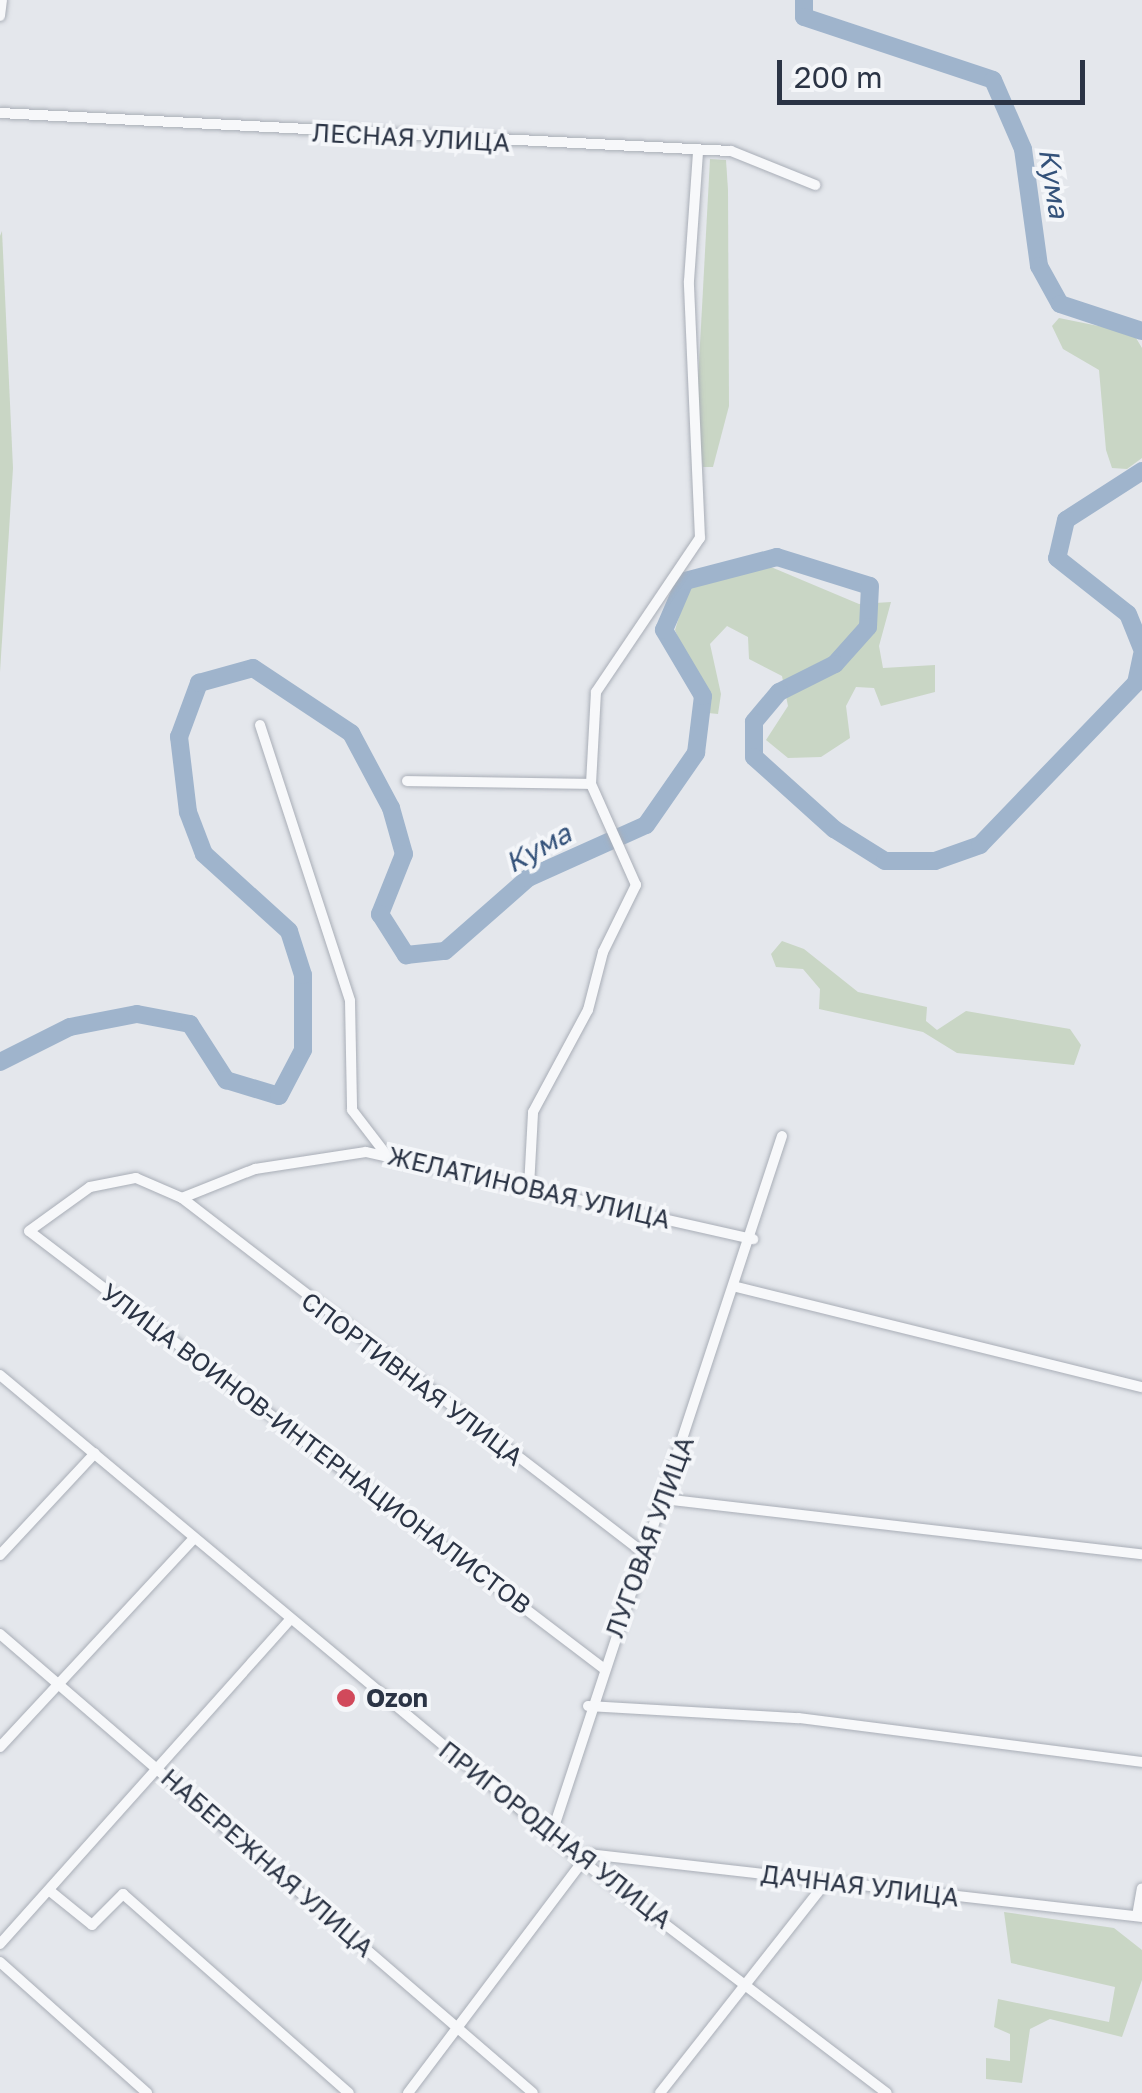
<!DOCTYPE html>
<meta charset="utf-8">
<style>
body{margin:0}
#map{position:relative;width:1142px;height:2093px;overflow:hidden;background:#e4e7ec;font-family:"Golos Text",sans-serif}
div>[style]{position:absolute}
.green>*{inset:0;background:#c9d6c5}
.river>*{height:18px;margin:-9px;padding:0 9px;transform-origin:9px;border-radius:9px;background:#9fb4cc}
.roads{filter:drop-shadow(0 0 2px #a9aeb7) drop-shadow(0 0 2px #a9aeb7)}
.street>*{height:10px;margin:-5px;padding:0 5px;transform-origin:5px;border-radius:5px;background:#f7f8fa}
.dots>*{width:28px;height:28px;translate:-50% -50%;box-sizing:border-box;border:5px solid #f4f6f9;border-radius:50%}
span{translate:-50% -50%;white-space:nowrap;text-align:center;line-height:1.15;-webkit-text-stroke:8px #f4f6f9;paint-order:stroke}
.street-label{font-size:25px;color:#2b3445}
.poi-label{font-size:25px;color:#2b3445;font-weight:700}
.left{translate:0 -50%;text-align:left}
.water-label{font-size:28px;color:#34527a;font-style:italic}
.scale{position:absolute;left:777px;top:60px;width:308px;height:45px;box-sizing:border-box;border:5px solid #2b3445;border-top:0;padding-left:12px;font-size:30px;line-height:35px;white-space:nowrap;color:#2b3445;-webkit-text-stroke:8px #f4f6f9;paint-order:stroke}
</style>
<div id="map">
<div class="green">
<div style="clip-path:polygon(710px 159px,726px 160px,728px 190px,729px 406px,713px 467px,703px 467px,696px 419px)"></div>
<div style="clip-path:polygon(2px 231px,13px 468px,0 672px,0 236px)"></div>
<div style="clip-path:polygon(1059px 318px,1133px 333px,1142px 348px,1142px 458px,1127px 469px,1112px 468px,1106px 450px,1099px 370px,1063px 349px,1052px 326px)"></div>
<div style="clip-path:polygon(771px 567px,859px 604px,891px 602px,879px 646px,883px 668px,935px 665px,935px 692px,881px 706px,874px 688px,856px 687px,846px 706px,850px 738px,821px 757px,788px 758px,766px 740px,788px 706px,782px 676px,749px 659px,748px 637px,727px 626px,710px 644px,721px 694px,718px 714px,708px 713px,675px 630px,688px 588px)"></div>
<div style="clip-path:polygon(782px 941px,804px 949px,858px 992px,927px 1007px,926px 1021px,937px 1030px,966px 1011px,1070px 1029px,1081px 1045px,1074px 1065px,957px 1053px,923px 1032px,819px 1009px,820px 989px,803px 969px,776px 967px,771px 954px)"></div>
<div style="clip-path:polygon(1004px 1912px,1114px 1928px,1142px 1950px,1142px 1980px,1122px 2037px,1050px 2019px,1030px 2029px,1022px 2083px,986px 2079px,986px 2058px,1010px 2061px,1010px 2034px,994px 2027px,998px 1999px,1109px 2022px,1115px 1987px,1011px 1963px)"></div>
</div>
<div class="river">
<div style="left:804px;top:0;width:17px;rotate:90deg"></div>
<div style="left:804px;top:17px;width:199px;rotate:18.4deg"></div>
<div style="left:993px;top:80px;width:75px;rotate:66.5deg"></div>
<div style="left:1023px;top:149px;width:118px;rotate:82.2deg"></div>
<div style="left:1039px;top:266px;width:43px;rotate:61.1deg"></div>
<div style="left:1060px;top:304px;width:86px;rotate:18.2deg"></div>
<div style="left:1142px;top:471px;width:90px;rotate:147.2deg"></div>
<div style="left:1066px;top:520px;width:39px;rotate:103deg"></div>
<div style="left:1057px;top:558px;width:90px;rotate:38.3deg"></div>
<div style="left:1128px;top:614px;width:37px;rotate:68deg"></div>
<div style="left:0;top:1062px;width:78px;rotate:-26.6deg"></div>
<div style="left:70px;top:1027px;width:68px;rotate:-11deg"></div>
<div style="left:137px;top:1014px;width:54px;rotate:10.7deg"></div>
<div style="left:190px;top:1024px;width:67px;rotate:57.3deg"></div>
<div style="left:226px;top:1080px;width:55px;rotate:16.8deg"></div>
<div style="left:279px;top:1096px;width:52px;rotate:-62.4deg"></div>
<div style="left:303px;top:1050px;width:75px;rotate:-90deg"></div>
<div style="left:303px;top:975px;width:46px;rotate:-107.7deg"></div>
<div style="left:289px;top:931px;width:115px;rotate:-137.8deg"></div>
<div style="left:204px;top:854px;width:45px;rotate:-110.9deg"></div>
<div style="left:188px;top:812px;width:76px;rotate:-96.8deg"></div>
<div style="left:179px;top:737px;width:58px;rotate:-69.7deg"></div>
<div style="left:199px;top:683px;width:56px;rotate:-15.5deg"></div>
<div style="left:253px;top:668px;width:118px;rotate:33.6deg"></div>
<div style="left:351px;top:733px;width:85px;rotate:61.9deg"></div>
<div style="left:391px;top:808px;width:48px;rotate:74.2deg"></div>
<div style="left:404px;top:854px;width:65px;rotate:111.8deg"></div>
<div style="left:380px;top:914px;width:49px;rotate:57.6deg"></div>
<div style="left:406px;top:955px;width:39px;rotate:-6deg"></div>
<div style="left:445px;top:951px;width:111px;rotate:-41.3deg"></div>
<div style="left:528px;top:878px;width:129px;rotate:-24.2deg"></div>
<div style="left:646px;top:825px;width:88px;rotate:-55.2deg"></div>
<div style="left:696px;top:753px;width:57px;rotate:-83deg"></div>
<div style="left:703px;top:696px;width:77px;rotate:-120.6deg"></div>
<div style="left:664px;top:630px;width:53px;rotate:-66.8deg"></div>
<div style="left:685px;top:581px;width:95px;rotate:-14.6deg"></div>
<div style="left:777px;top:557px;width:97px;rotate:17.3deg"></div>
<div style="left:870px;top:586px;width:41px;rotate:92.8deg"></div>
<div style="left:868px;top:627px;width:50px;rotate:131.7deg"></div>
<div style="left:835px;top:664px;width:63px;rotate:153.4deg"></div>
<div style="left:779px;top:692px;width:39px;rotate:130deg"></div>
<div style="left:754px;top:722px;width:35px;rotate:90deg"></div>
<div style="left:754px;top:757px;width:108px;rotate:42deg"></div>
<div style="left:834px;top:829px;width:60px;rotate:32.1deg"></div>
<div style="left:885px;top:861px;width:50px"></div>
<div style="left:935px;top:861px;width:48px;rotate:-19.6deg"></div>
<div style="left:980px;top:845px;width:225px;rotate:-46.1deg"></div>
<div style="left:1136px;top:683px;width:29px;rotate:-78deg"></div>
</div>
<div class="roads">
<div class="street">
<div style="left:0;top:16px;width:16px;rotate:-83deg"></div>
<div style="left:0;top:113px;width:732px;rotate:2.98deg"></div>
<div style="left:731px;top:151px;width:91px;rotate:22deg"></div>
<div style="left:260px;top:725px;width:290px;rotate:71.9deg"></div>
<div style="left:350px;top:1001px;width:109px;rotate:88.9deg"></div>
<div style="left:352px;top:1110px;width:54px;rotate:52.5deg"></div>
<div style="left:407px;top:781px;width:184px;rotate:0.9deg"></div>
<div style="left:529px;top:1187px;width:75px;rotate:-86.9deg"></div>
<div style="left:533px;top:1112px;width:116px;rotate:-61.7deg"></div>
<div style="left:588px;top:1010px;width:60px;rotate:-75.5deg"></div>
<div style="left:603px;top:952px;width:75px;rotate:-63.8deg"></div>
<div style="left:636px;top:885px;width:111px;rotate:-114deg"></div>
<div style="left:591px;top:784px;width:92px;rotate:-86.9deg"></div>
<div style="left:596px;top:692px;width:186px;rotate:-56deg"></div>
<div style="left:700px;top:538px;width:257px;rotate:-92.5deg"></div>
<div style="left:689px;top:281px;width:130px;rotate:-86deg"></div>
<div style="left:182px;top:1198px;width:584px;rotate:37.56deg"></div>
<div style="left:737px;top:1287px;width:417px;rotate:13.9deg"></div>
<div style="left:0;top:1375px;width:758px;rotate:39.86deg"></div>
<div style="left:582px;top:1861px;width:383px;rotate:37.3deg"></div>
<div style="left:664px;top:1499px;width:481px;rotate:6.6deg"></div>
<div style="left:0;top:1555px;width:139px;rotate:-47deg"></div>
<div style="left:0;top:1634px;width:703px;rotate:40.73deg"></div>
<div style="left:603px;top:1668px;width:721px;rotate:-142.72deg"></div>
<div style="left:29px;top:1231px;width:75px;rotate:-35.8deg"></div>
<div style="left:90px;top:1187px;width:47px;rotate:-11.1deg"></div>
<div style="left:136px;top:1178px;width:50px;rotate:23.5deg"></div>
<div style="left:182px;top:1198px;width:79px;rotate:-21.7deg"></div>
<div style="left:255px;top:1169px;width:112px;rotate:-8.7deg"></div>
<div style="left:366px;top:1152px;width:397px;rotate:12.7deg"></div>
<div style="left:588px;top:1706px;width:211px;rotate:3.3deg"></div>
<div style="left:799px;top:1718px;width:346px;rotate:7.3deg"></div>
<div style="left:0;top:1747px;width:285px;rotate:-47.1deg"></div>
<div style="left:551px;top:1836px;width:737px;rotate:-71.74deg"></div>
<div style="left:50px;top:1891px;width:54px;rotate:39deg"></div>
<div style="left:92px;top:1925px;width:44px;rotate:-45deg"></div>
<div style="left:123px;top:1894px;width:301px;rotate:41.4deg"></div>
<div style="left:1137px;top:1916px;width:28px;rotate:-80deg"></div>
<div style="left:0;top:1944px;width:433px;rotate:-48.2deg"></div>
<div style="left:0;top:1962px;width:197px;rotate:41.7deg"></div>
<div style="left:408px;top:2093px;width:299px;rotate:-53deg"></div>
<div style="left:588px;top:1854px;width:558px;rotate:6.49deg"></div>
<div style="left:660px;top:2093px;width:268px;rotate:-51.8deg"></div>
</div>
</div>
<div class="dots">
<div style="left:346px;top:1698px;background:#d1495b"></div>
</div>
<div class="street-label">
<span style="left:411px;top:138px;rotate:3deg">ЛЕСНАЯ УЛИЦА</span>
<span style="left:529px;top:1188px;rotate:13deg">ЖЕЛАТИНОВАЯ УЛИЦА</span>
<span style="left:412px;top:1379px;rotate:37deg">СПОРТИВНАЯ УЛИЦА</span>
<span style="left:316px;top:1449px;rotate:37deg">УЛИЦА ВОИНОВ-ИНТЕРНАЦИОНАЛИСТОВ</span>
<span style="left:650px;top:1537px;rotate:-70deg">ЛУГОВАЯ УЛИЦА</span>
<span style="left:555px;top:1835px;rotate:38deg">ПРИГОРОДНАЯ УЛИЦА</span>
<span style="left:267px;top:1863px;rotate:41deg">НАБЕРЕЖНАЯ УЛИЦА</span>
<span style="left:860px;top:1886px;rotate:7deg">ДАЧНАЯ УЛИЦА</span>
</div>
<div class="poi-label">
<span class="left" style="left:366px;top:1698px">Ozon</span>
</div>
<div class="water-label">
<span style="left:1054px;top:183px;rotate:81deg">Кума</span>
<span style="left:538px;top:848px;rotate:-29deg">Кума</span>
</div>
<div class="scale">200 m</div>
</div>
